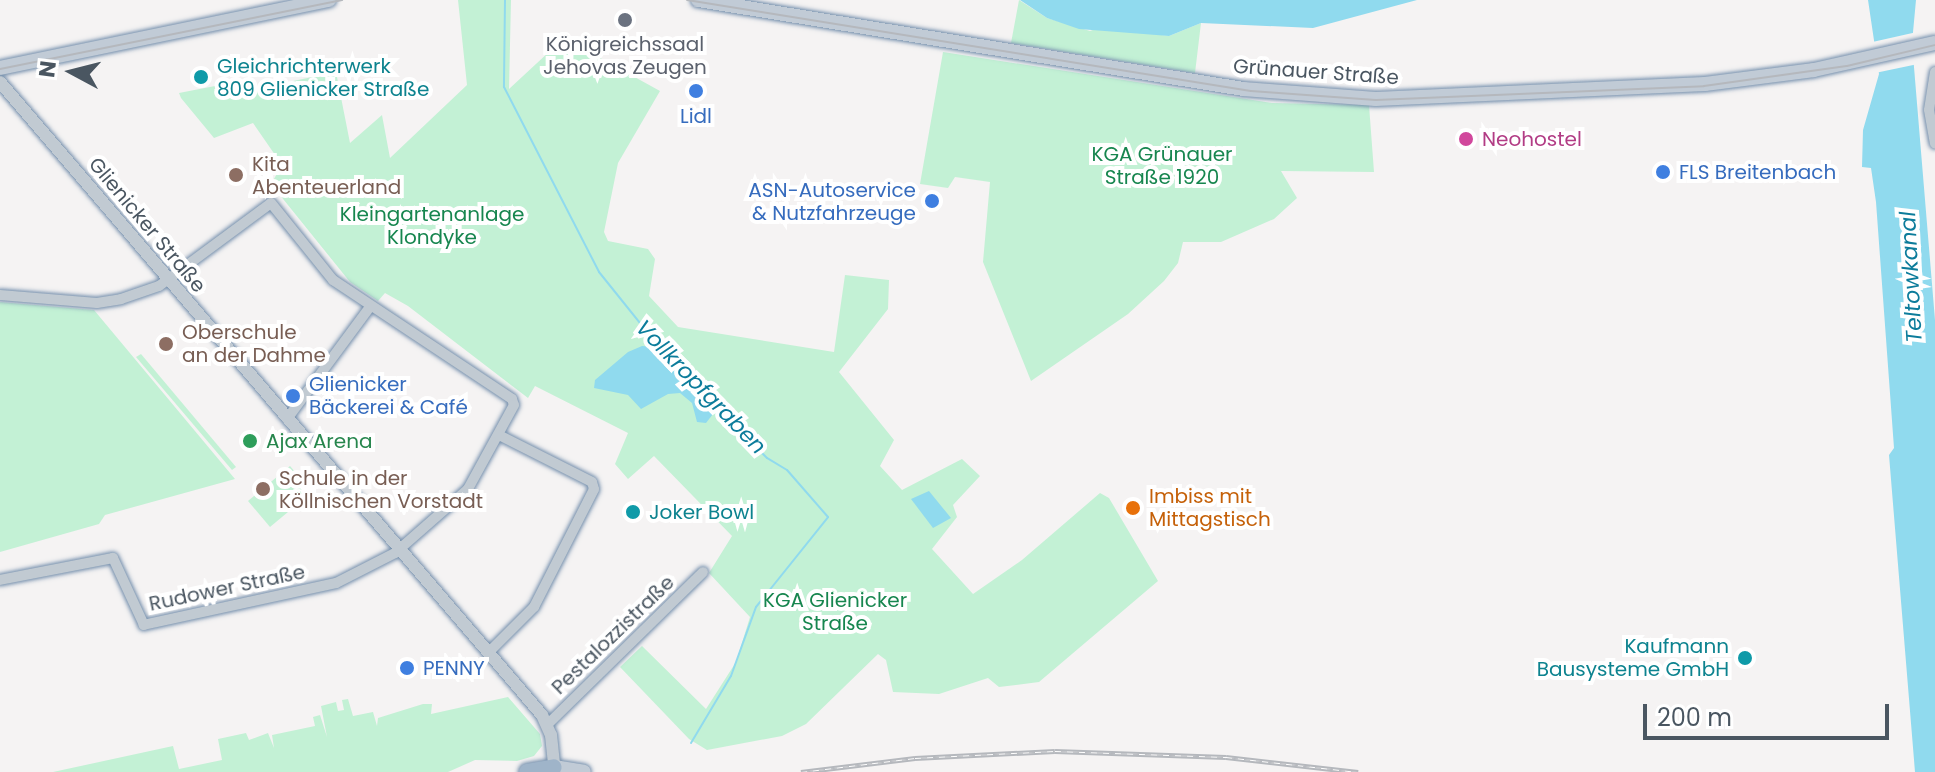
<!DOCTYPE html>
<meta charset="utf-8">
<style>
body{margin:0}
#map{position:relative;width:1935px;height:772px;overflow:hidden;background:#f5f3f3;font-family:Poppins,sans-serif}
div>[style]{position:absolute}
.green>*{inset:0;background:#c3f1d5}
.water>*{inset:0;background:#90daee}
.pier>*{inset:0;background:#f5f3f3}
.stream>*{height:2px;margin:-1px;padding:0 1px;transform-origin:1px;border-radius:1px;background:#90daee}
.roads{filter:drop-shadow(0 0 2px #7690ad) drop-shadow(0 0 2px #7690ad)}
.minor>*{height:10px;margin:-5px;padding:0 5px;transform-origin:5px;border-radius:5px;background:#c1cad2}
.tertiary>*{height:12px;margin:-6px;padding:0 6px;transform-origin:6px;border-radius:6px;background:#c1cad2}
.secondary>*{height:14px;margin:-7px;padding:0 7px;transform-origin:7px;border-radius:7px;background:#c1cbd6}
.trunk>*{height:16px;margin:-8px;padding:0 8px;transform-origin:8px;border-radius:8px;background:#9fb4c9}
.tram>*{height:2px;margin:-1px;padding:0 1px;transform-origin:1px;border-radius:1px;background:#b5b8bd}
.rail>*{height:5px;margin-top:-2.5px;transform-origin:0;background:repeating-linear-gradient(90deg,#fff 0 6px,#b5b8bd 0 12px);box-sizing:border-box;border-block:2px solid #b5b8bd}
.dots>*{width:22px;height:22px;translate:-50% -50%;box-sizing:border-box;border:4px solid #fff;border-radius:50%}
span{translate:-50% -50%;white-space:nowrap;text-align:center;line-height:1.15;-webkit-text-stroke:8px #fff;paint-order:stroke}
.worship-label{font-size:20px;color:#5b616d}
.culture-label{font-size:20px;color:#0d838f}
.left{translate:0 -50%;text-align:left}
.right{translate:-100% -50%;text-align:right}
.street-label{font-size:20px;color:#4a5661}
.shop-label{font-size:20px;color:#366cbe}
.hotel-label{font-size:20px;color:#b23c85}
.park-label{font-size:20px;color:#17864f}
.education-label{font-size:20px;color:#785e54}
.leisure-label{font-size:20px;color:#27864d}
.food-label{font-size:20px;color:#c56008}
.water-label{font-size:22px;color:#0c7c9b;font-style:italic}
.north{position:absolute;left:32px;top:32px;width:80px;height:80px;-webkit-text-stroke:6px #fff;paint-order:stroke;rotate:277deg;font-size:22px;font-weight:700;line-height:32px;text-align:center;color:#4a5661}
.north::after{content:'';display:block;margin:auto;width:28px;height:36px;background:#4a5661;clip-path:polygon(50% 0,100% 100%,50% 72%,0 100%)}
.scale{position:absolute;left:1643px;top:704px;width:246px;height:36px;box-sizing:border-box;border:4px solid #4a5661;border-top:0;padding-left:10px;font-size:24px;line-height:28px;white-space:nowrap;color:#4a5661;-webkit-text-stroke:6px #fff;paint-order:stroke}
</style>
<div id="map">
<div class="green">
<div style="clip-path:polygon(458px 0,511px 0,509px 89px,564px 38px,660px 91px,618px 163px,604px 232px,608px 241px,648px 249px,655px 259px,649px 296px,678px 327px,834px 352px,845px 275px,889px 280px,888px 309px,839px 372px,894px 440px,880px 466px,902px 490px,962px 459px,980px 476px,953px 505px,957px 517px,932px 549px,973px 594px,1022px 560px,1100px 493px,1109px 498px,1158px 581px,1039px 682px,999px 687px,988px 678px,939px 694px,893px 692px,886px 660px,878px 654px,806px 724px,782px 736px,707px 750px,689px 739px,620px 667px,642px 646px,706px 709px,736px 662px,750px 617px,709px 573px,732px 536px,654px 456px,628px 479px,615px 464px,628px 433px,535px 386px,528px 398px,408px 306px,385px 293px,378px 301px,350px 282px,271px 184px,282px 165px,253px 123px,214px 138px,181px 98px,179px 93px,215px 86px,218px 97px,336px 72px,350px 143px,382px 115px,390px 158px,467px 85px)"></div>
<div style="clip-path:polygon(1019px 0,1047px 18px,1090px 31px,1101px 27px,1169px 36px,1201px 23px,1195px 73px,1011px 43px)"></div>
<div style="clip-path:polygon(943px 52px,1272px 103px,1369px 105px,1374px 172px,1281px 171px,1297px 198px,1274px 219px,1221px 242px,1183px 242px,1178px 263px,1164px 281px,1128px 314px,1031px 381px,983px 262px,990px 182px,955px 177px,948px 188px,920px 184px)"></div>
<div style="clip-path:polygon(0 302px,94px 310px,235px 479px,105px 515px,99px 524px,0 552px)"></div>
<div style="clip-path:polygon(141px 354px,236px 467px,232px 470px,136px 357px)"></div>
<div style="clip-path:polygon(290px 466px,312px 492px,270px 527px,248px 501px)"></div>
<div style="clip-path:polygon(508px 697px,540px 734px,542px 746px,534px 756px,517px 761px,475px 760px,448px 772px,53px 772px,173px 746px,179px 769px,222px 760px,218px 739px,246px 733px,249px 740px,268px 733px,274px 748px,272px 735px,315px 726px,313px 717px,320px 715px,327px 737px,321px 706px,336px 702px,338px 711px,344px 710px,342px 700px,348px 699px,353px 716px,373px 712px,377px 726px,378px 718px,423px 704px,432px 704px,431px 714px)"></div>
</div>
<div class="water">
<div style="clip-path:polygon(1020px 0,1417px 0,1313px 28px,1201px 23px,1169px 36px,1079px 29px,1047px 18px)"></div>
<div style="clip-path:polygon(1868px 0,1916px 0,1912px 43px,1935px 320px,1935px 772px,1915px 772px,1889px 455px,1894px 448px,1876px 202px,1871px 168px,1862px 167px,1863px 130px,1879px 74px)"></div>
<div style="clip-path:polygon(642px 346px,656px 347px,711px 402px,713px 414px,706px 423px,697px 422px,692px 403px,680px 393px,668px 394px,641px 409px,628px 395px,594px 388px,595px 380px,628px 352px)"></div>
<div style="clip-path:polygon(929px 491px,951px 518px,933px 528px,911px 499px)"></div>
</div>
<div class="pier">
<div style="clip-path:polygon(1917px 32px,1918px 64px,1875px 73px,1868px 43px)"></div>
</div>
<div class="stream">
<div style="left:505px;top:0;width:87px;rotate:90.7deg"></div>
<div style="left:504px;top:87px;width:208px;rotate:62.8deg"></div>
<div style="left:599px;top:272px;width:112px;rotate:51.2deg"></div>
<div style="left:673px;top:364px;width:37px;rotate:44deg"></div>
<div style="left:691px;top:743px;width:78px;rotate:-59.2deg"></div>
<div style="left:731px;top:676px;width:73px;rotate:-70.1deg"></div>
<div style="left:756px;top:607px;width:115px;rotate:-51.3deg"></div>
<div style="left:828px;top:517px;width:62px;rotate:-131.1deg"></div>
<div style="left:787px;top:470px;width:23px;rotate:-149deg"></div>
<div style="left:767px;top:458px;width:89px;rotate:-135deg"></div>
</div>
<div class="roads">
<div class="minor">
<div style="left:1935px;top:72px;width:38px;rotate:99deg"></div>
<div style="left:1929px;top:110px;width:34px;rotate:80deg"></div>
<div style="left:0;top:295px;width:97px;rotate:4.7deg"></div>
<div style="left:97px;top:303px;width:24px;rotate:-9deg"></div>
<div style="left:121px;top:299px;width:40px;rotate:-18.9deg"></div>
<div style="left:159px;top:286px;width:139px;rotate:-36.5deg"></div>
<div style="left:271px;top:203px;width:99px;rotate:51.2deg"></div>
<div style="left:333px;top:280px;width:215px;rotate:33.6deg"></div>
<div style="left:512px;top:399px;width:6px;rotate:72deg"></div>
<div style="left:514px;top:405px;width:96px;rotate:118.7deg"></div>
<div style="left:468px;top:489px;width:97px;rotate:138.8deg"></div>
<div style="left:395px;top:553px;width:66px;rotate:153deg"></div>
<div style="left:336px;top:583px;width:197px;rotate:167.7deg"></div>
<div style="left:144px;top:625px;width:74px;rotate:-114.8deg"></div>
<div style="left:113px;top:558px;width:115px;rotate:169deg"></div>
<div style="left:287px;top:419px;width:139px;rotate:-53.5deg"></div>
<div style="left:489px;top:652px;width:64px;rotate:-45deg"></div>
<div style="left:534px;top:607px;width:132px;rotate:-63deg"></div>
<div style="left:594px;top:489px;width:7px;rotate:-106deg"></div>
<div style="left:592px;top:482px;width:104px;rotate:-153.2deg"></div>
<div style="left:548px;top:724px;width:217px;rotate:-44.4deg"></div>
</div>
<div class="tertiary">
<div style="left:0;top:82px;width:833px;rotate:49.43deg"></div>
<div style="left:542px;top:715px;width:22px;rotate:66deg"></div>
<div style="left:551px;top:735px;width:37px;rotate:84deg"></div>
</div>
<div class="secondary">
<div style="left:698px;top:0;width:552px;rotate:9.27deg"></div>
<div style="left:1243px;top:89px;width:133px;rotate:4.3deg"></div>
<div style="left:1376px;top:99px;width:329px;rotate:-2.6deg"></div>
<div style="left:1705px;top:84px;width:110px;rotate:-7.3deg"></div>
<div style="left:1814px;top:70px;width:124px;rotate:-12.6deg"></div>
<div style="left:0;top:68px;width:336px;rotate:-11.7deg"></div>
<div style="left:554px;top:767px;width:30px;rotate:9deg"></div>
</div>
<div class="trunk">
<div style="left:527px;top:772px;width:27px;rotate:-10deg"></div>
</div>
</div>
<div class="tram">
<div style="left:687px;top:0;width:571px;rotate:9.17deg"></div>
<div style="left:1251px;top:91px;width:125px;rotate:4.1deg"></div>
<div style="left:1376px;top:100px;width:328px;rotate:-2.4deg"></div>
<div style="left:1704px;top:86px;width:144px;rotate:-8deg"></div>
<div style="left:1847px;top:66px;width:90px;rotate:-13.4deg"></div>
<div style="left:0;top:69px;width:349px;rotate:-11.4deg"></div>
</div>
<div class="rail">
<div style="left:801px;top:772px;width:115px;rotate:-7deg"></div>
<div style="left:915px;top:758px;width:140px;rotate:-2.9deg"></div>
<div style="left:1055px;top:751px;width:171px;rotate:2deg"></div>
<div style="left:1226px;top:757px;width:133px;rotate:6.5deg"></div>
</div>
<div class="dots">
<div style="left:625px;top:20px;background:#6b7280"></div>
<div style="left:201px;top:77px;background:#0f9aa8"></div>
<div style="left:696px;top:91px;background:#3f7fe0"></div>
<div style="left:1466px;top:139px;background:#d1479c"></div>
<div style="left:1663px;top:172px;background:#3f7fe0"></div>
<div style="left:236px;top:175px;background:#8d6e63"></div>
<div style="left:932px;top:201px;background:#3f7fe0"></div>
<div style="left:166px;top:344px;background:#8d6e63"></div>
<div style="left:293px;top:396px;background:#3f7fe0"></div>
<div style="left:250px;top:441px;background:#2e9e5b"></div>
<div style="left:263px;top:489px;background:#8d6e63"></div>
<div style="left:1133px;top:508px;background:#e8710a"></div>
<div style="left:633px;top:512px;background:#0f9aa8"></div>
<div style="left:1745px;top:658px;background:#0f9aa8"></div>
<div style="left:407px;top:668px;background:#3f7fe0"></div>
</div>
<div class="worship-label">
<span style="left:625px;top:56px">Königreichssaal<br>Jehovas Zeugen</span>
</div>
<div class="culture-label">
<span class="left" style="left:217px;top:78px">Gleichrichterwerk<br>809 Glienicker Straße</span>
<span class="left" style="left:649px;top:512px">Joker Bowl</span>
<span class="right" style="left:1729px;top:658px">Kaufmann<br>Bausysteme GmbH</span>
</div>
<div class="street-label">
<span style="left:1316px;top:72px;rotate:4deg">Grünauer Straße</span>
<span style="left:147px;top:225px;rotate:50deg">Glienicker Straße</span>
<span style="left:227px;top:588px;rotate:-12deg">Rudower Straße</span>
<span style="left:613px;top:635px;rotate:-44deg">Pestalozzistraße</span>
</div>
<div class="shop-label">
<span style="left:696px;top:116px">Lidl</span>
<span class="left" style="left:1679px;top:172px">FLS Breitenbach</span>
<span class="right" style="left:916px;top:202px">ASN-Autoservice<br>&amp; Nutzfahrzeuge</span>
<span class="left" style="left:309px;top:396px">Glienicker<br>Bäckerei &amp; Café</span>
<span class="left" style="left:423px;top:668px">PENNY</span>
</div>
<div class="hotel-label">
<span class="left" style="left:1482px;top:139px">Neohostel</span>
</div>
<div class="park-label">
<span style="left:1162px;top:166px">KGA Grünauer<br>Straße 1920</span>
<span style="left:432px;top:226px">Kleingartenanlage<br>Klondyke</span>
<span style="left:835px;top:612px">KGA Glienicker<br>Straße</span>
</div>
<div class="education-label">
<span class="left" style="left:252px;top:176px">Kita<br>Abenteuerland</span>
<span class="left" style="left:182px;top:344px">Oberschule<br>an der Dahme</span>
<span class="left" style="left:279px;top:490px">Schule in der<br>Köllnischen Vorstadt</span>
</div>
<div class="leisure-label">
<span class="left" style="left:266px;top:441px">Ajax Arena</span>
</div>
<div class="food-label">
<span class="left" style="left:1149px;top:508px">Imbiss mit<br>Mittagstisch</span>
</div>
<div class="water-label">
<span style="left:1911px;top:277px;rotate:-93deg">Teltowkanal</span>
<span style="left:701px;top:387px;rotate:46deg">Vollkropfgraben</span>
</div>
<div class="north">N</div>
<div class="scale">200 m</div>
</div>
